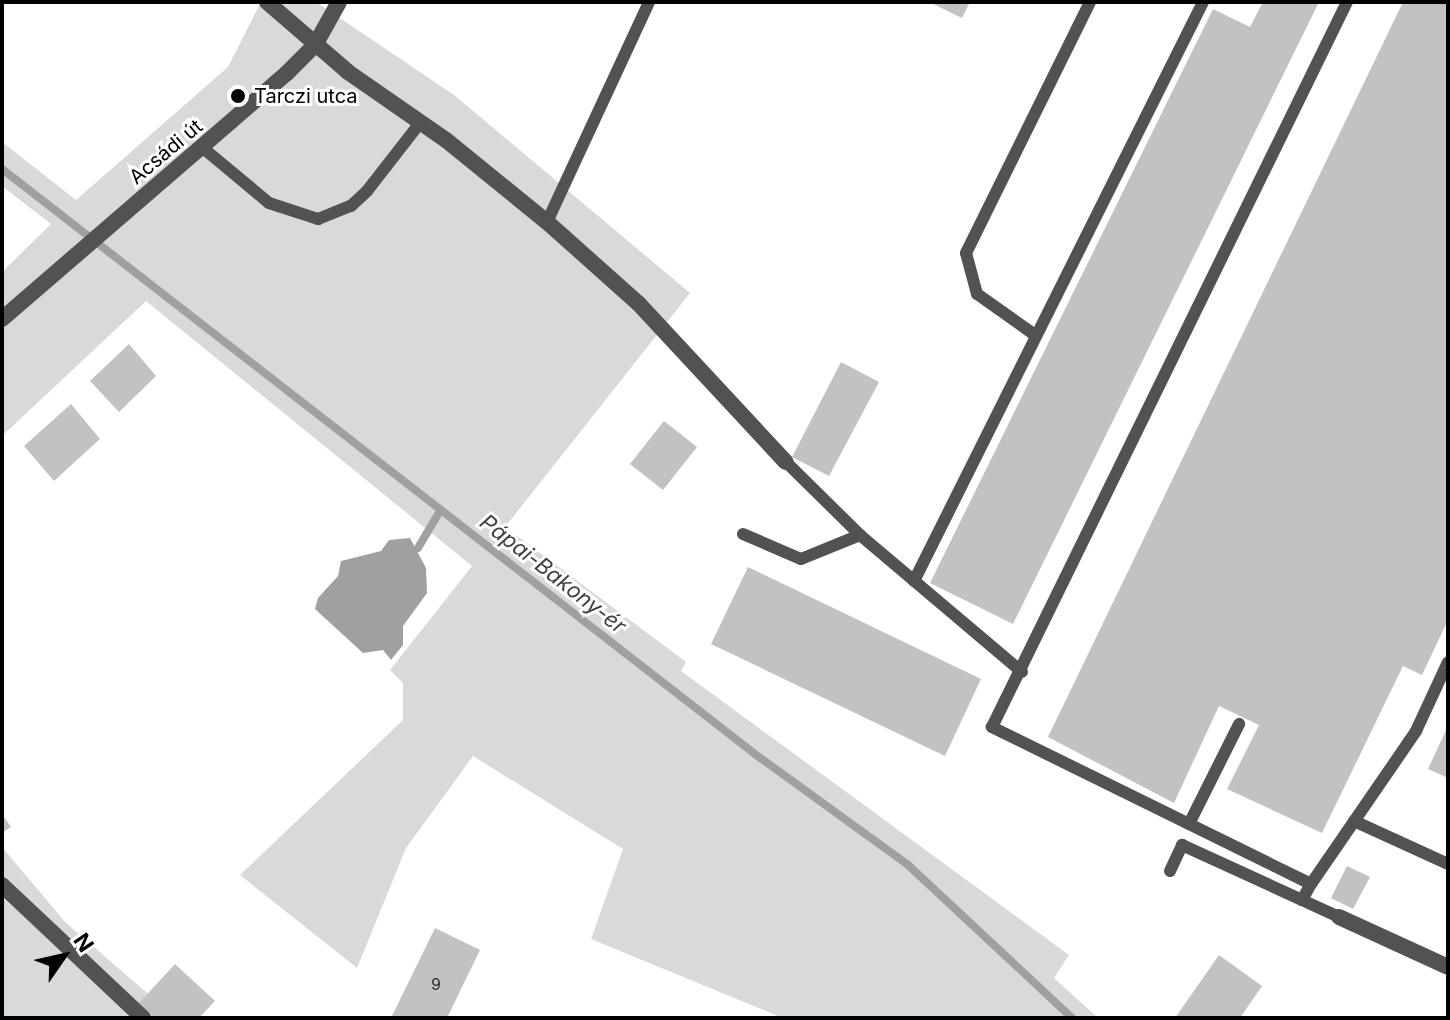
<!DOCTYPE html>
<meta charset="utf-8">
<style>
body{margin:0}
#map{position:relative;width:1450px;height:1020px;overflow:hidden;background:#fff;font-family:Inter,sans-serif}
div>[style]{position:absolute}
.green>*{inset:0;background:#d9d9d9}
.water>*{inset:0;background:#a0a0a0}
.stream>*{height:8px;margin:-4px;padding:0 4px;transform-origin:4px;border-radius:4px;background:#a0a0a0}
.building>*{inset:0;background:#c2c2c2}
.service>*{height:12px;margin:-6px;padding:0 6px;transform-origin:6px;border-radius:6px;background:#525252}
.minor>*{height:16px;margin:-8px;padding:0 8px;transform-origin:8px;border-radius:8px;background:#525252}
.dots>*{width:22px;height:22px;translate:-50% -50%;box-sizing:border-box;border:4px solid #fff;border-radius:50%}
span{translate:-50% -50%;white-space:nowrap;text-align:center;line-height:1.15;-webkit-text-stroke:6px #fff;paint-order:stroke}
.number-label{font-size:16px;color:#303030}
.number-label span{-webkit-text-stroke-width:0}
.poi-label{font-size:20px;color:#000}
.left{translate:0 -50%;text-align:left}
.street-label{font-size:20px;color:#000}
.water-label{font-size:22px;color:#414141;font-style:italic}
.frame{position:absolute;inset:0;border:4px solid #000;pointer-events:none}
.north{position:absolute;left:24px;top:916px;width:80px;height:80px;-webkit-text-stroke:6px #fff;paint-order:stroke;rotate:56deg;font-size:22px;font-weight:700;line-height:32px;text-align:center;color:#000}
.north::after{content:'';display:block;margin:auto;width:28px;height:36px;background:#000;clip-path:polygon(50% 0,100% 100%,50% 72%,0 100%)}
</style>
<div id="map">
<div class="green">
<div style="clip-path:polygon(261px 2px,316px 2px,454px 95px,690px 293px,505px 527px,686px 662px,681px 671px,1069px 955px,1054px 978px,1098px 1018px,783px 1018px,591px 939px,623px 849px,473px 756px,406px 848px,357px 968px,240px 875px,403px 720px,403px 683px,390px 670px,472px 566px,146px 301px,2px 436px,2px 272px,51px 224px,2px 186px,2px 142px,76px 200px,228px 67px)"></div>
<div style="clip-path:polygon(2px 847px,65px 922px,176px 1018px,2px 1018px)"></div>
</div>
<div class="water">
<div style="clip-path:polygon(410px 538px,426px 568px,427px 593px,403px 626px,403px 645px,391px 660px,383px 650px,363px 653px,315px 609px,318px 598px,338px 576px,341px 561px,381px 551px,389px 540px)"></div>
</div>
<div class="stream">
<div style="left:2px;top:169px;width:959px;rotate:37.84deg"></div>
<div style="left:759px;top:757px;width:183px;rotate:35.9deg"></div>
<div style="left:907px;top:864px;width:226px;rotate:43deg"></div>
<div style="left:418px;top:548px;width:43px;rotate:-59.3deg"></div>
</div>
<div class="building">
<div style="clip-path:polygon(929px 2px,970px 2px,962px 18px)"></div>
<div style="clip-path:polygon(1263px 2px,1319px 2px,1013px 624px,930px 583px,1213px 9px,1250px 27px)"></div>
<div style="clip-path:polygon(1403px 2px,1448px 2px,1448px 620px,1422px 675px,1403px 666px,1322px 833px,1227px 789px,1259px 725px,1219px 706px,1174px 803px,1048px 737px)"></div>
<div style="clip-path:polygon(129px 344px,156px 376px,119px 412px,90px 381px)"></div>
<div style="clip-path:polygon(841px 362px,879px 382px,829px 476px,792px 457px)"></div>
<div style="clip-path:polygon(71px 404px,100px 439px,54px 481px,24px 446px)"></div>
<div style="clip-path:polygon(664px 421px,697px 447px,663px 490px,630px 464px)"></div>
<div style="clip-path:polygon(748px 567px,981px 679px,945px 756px,711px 644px)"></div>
<div style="clip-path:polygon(1448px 726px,1448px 778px,1428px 769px)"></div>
<div style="clip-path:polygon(2px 814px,11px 827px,2px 833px)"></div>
<div style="clip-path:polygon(1347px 866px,1370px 877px,1353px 909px,1331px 898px)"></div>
<div style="clip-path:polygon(435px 928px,480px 950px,447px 1018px,391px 1018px)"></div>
<div style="clip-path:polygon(1219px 955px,1262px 986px,1240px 1018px,1175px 1018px)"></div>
<div style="clip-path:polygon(175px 964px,215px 1001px,199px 1018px,155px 1018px,139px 1003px)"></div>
</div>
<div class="service">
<div style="left:203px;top:148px;width:86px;rotate:39.8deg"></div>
<div style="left:269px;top:203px;width:52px;rotate:18.1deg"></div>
<div style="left:318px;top:219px;width:35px;rotate:-22deg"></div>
<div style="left:351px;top:206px;width:22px;rotate:-43deg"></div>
<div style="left:367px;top:191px;width:86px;rotate:-52.1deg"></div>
<div style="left:547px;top:222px;width:242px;rotate:-65.1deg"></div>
<div style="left:1035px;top:335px;width:71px;rotate:-144.7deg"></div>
<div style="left:977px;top:294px;width:42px;rotate:-105deg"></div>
<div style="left:966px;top:253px;width:280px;rotate:-63.7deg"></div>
<div style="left:786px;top:462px;width:104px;rotate:44.6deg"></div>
<div style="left:860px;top:535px;width:212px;rotate:40.2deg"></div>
<div style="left:743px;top:534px;width:63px;rotate:23.3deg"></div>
<div style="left:801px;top:559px;width:64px;rotate:-22.1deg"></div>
<div style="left:914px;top:581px;width:647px;rotate:-63.47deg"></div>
<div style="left:1354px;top:821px;width:103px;rotate:24.6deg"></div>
<div style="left:1189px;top:824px;width:112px;rotate:-63.4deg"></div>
<div style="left:1170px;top:871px;width:29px;rotate:-65deg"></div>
<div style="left:1182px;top:845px;width:132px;rotate:24.6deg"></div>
<div style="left:1311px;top:884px;width:186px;rotate:-55.5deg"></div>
<div style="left:1416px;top:731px;width:76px;rotate:-65.1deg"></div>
<div style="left:1339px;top:917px;width:41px;rotate:-155.3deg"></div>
<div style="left:1302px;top:900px;width:18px;rotate:-61deg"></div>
<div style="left:1311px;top:884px;width:356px;rotate:-153.8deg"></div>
<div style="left:992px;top:727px;width:807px;rotate:-63.91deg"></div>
</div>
<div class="minor">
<div style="left:267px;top:2px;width:107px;rotate:40.8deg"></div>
<div style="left:348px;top:72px;width:119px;rotate:34.8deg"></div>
<div style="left:446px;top:140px;width:130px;rotate:39.1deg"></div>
<div style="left:547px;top:222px;width:122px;rotate:41.7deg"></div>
<div style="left:638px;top:303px;width:217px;rotate:47.1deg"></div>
<div style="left:2px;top:319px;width:376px;rotate:-40.8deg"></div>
<div style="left:287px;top:73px;width:40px;rotate:-45deg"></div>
<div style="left:315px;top:45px;width:49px;rotate:-60.8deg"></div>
<div style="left:2px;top:885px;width:194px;rotate:43.3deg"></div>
<div style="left:1339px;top:917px;width:120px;rotate:24.6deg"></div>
</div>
<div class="dots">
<div style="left:238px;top:96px;background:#000"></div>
</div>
<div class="number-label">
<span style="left:436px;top:984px">9</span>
</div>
<div class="poi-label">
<span class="left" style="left:254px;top:96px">Tarczi utca</span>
</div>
<div class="street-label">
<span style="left:166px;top:152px;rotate:-40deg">Acsádi út</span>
</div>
<div class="water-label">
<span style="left:553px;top:574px;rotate:38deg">Pápai-Bakony-ér</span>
</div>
<div class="frame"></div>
<div class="north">N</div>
</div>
